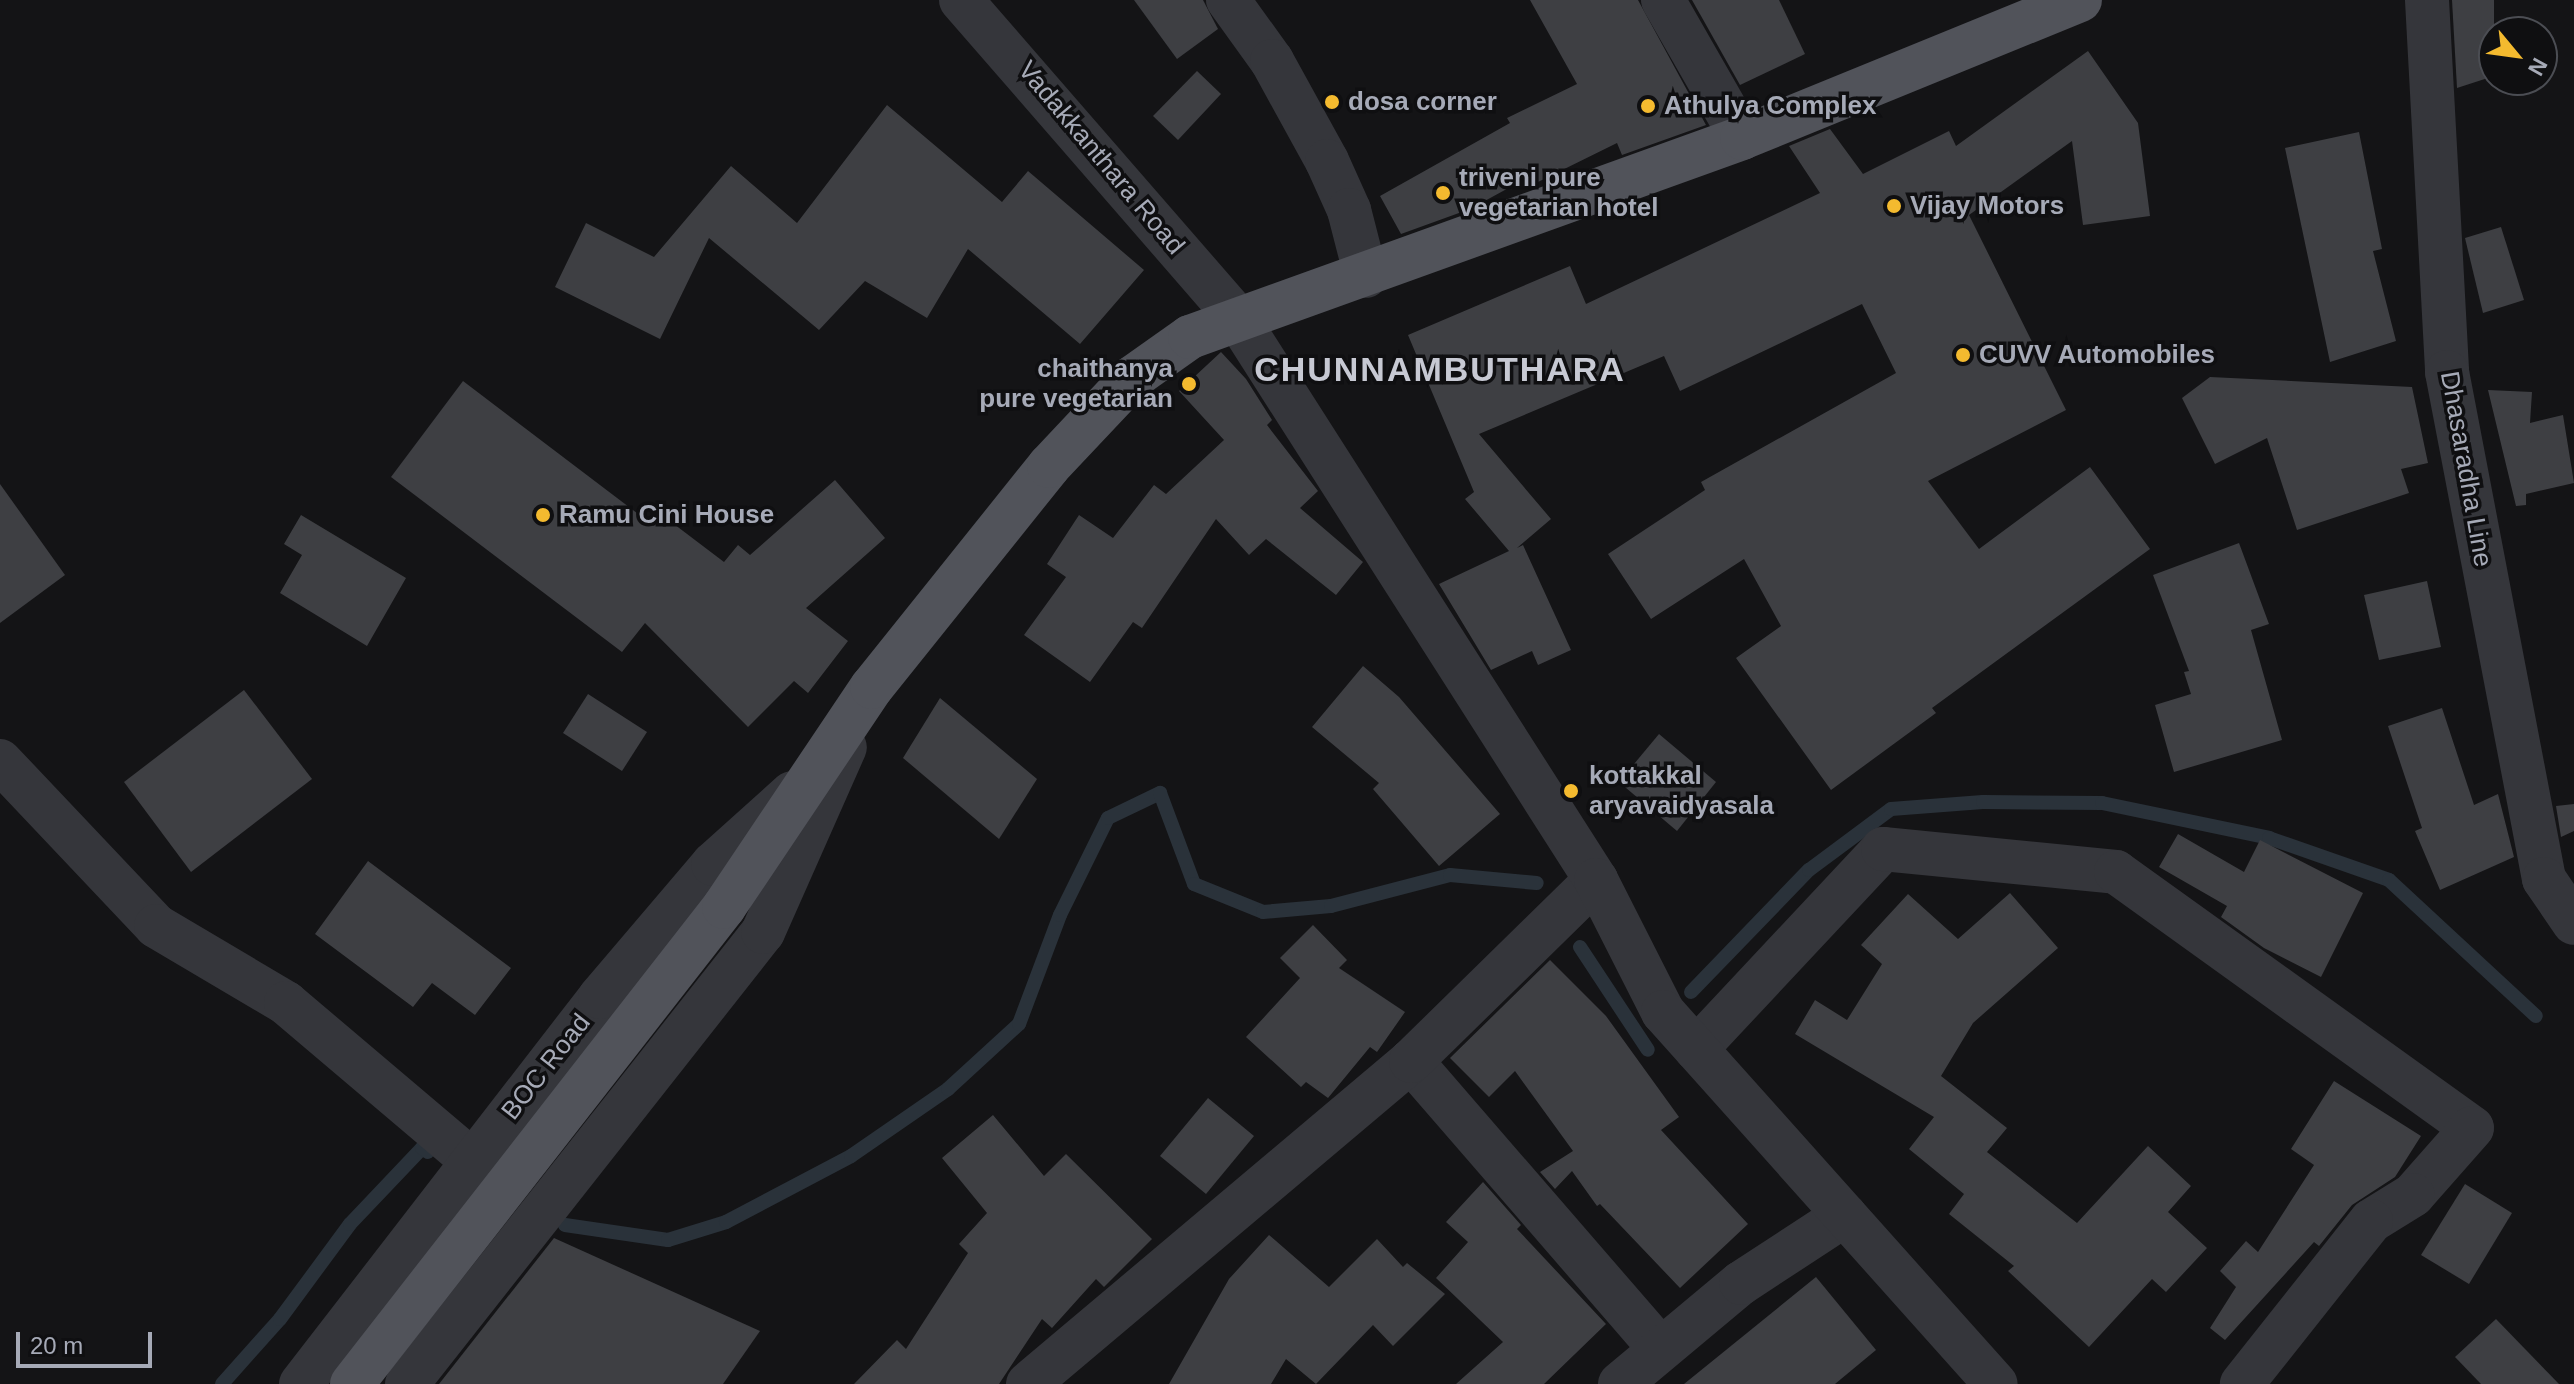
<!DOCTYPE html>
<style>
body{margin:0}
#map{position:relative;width:2574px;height:1384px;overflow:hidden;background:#141416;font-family:Helvetica,sans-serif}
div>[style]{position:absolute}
.stream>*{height:14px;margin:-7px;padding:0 7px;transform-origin:7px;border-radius:7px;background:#2a323a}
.building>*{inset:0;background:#3e3f43}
.minor>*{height:44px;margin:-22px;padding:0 22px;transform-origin:22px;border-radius:22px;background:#35363b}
.tertiary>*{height:44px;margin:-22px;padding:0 22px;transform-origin:22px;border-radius:22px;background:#35363b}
.primary>*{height:44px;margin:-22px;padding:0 22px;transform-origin:22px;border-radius:22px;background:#51535a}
.dots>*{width:22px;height:22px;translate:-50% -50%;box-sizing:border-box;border:4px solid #0f0f11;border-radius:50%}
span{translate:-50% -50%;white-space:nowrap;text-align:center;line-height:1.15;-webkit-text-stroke:7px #0f0f11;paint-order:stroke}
.poi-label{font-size:26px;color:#a6aab7;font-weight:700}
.left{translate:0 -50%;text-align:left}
.right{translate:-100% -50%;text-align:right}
.street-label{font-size:26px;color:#a6aab7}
.district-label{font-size:34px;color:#c7c9d3;font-weight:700;letter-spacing:2px}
.north{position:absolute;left:2478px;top:16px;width:80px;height:80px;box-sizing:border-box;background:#0f0f11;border:2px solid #4b4d53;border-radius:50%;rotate:119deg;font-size:22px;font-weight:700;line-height:32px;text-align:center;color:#a6aab7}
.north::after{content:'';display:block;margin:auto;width:28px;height:36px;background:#f4ba2f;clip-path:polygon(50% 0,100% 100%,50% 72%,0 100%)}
.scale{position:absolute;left:16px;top:1332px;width:136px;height:36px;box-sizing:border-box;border:4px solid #a6aab7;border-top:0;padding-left:10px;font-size:24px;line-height:28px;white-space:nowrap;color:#a6aab7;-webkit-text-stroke:6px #0f0f11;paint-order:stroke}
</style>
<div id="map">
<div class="stream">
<div style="left:1580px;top:947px;width:123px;rotate:56.6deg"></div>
<div style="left:1691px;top:992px;width:170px;rotate:-46deg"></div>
<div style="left:1809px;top:870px;width:102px;rotate:-36.6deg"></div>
<div style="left:1891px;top:809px;width:92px;rotate:-4.4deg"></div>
<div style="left:1983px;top:802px;width:119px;rotate:0.5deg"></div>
<div style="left:2102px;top:803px;width:171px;rotate:11.8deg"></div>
<div style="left:2269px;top:838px;width:127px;rotate:19.3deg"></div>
<div style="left:2389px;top:880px;width:200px;rotate:42.8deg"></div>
<div style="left:565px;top:1225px;width:104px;rotate:8.3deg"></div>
<div style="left:668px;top:1240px;width:61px;rotate:-17.2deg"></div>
<div style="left:726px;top:1222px;width:141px;rotate:-27.8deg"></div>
<div style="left:851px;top:1156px;width:118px;rotate:-34.6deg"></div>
<div style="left:948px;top:1089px;width:96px;rotate:-42.5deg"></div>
<div style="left:1019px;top:1024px;width:116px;rotate:-69.4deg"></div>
<div style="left:1060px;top:915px;width:108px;rotate:-63.7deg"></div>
<div style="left:1108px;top:818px;width:58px;rotate:-25.7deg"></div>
<div style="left:1160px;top:793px;width:97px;rotate:69.5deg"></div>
<div style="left:1194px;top:884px;width:74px;rotate:22.1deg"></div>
<div style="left:1263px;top:912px;width:68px;rotate:-5deg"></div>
<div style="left:1331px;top:906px;width:123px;rotate:-14.6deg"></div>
<div style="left:1450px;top:875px;width:87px;rotate:5.3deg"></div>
<div style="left:222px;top:1384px;width:87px;rotate:-48.3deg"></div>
<div style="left:280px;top:1319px;width:118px;rotate:-53.6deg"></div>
<div style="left:350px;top:1224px;width:105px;rotate:-46.5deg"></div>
<div style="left:422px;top:1148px;width:7px;rotate:34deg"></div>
</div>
<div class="building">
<div style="clip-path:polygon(1134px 0,1203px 0,1218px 29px,1177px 59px)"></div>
<div style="clip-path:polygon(1530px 0,1638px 0,1706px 125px,1622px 155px,1617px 143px,1538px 182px,1534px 174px,1470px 209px,1401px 234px,1380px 196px,1510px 123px,1507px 118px,1577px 84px)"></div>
<div style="clip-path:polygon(1692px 0,1779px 0,1805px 54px,1740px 85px)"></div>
<div style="clip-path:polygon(2452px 0,2494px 0,2494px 76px,2457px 88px)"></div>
<div style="clip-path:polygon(2088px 51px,2138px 123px,2150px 216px,2083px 225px,2072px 141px,1969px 215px,2066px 410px,1928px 481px,1979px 549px,2090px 467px,2150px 549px,1932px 708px,1936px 713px,1831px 790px,1736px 658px,1781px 626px,1744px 559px,1651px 619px,1608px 554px,1705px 490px,1701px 482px,1896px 373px,1862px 304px,1680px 391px,1664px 356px,1479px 434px,1551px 519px,1517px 548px,1523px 545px,1571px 650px,1538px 665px,1532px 651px,1491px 670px,1439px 584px,1509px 551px,1465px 499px,1474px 492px,1408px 335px,1570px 266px,1586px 304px,1820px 193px,1789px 146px,1830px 129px,1863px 174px,1949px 131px,1956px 146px)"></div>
<div style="clip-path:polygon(1197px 71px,1221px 94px,1178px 140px,1153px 116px)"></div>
<div style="clip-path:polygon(887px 105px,1002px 202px,1028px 171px,1144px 270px,1080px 344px,968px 249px,927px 318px,865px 281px,819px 330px,709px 238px,660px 339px,555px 287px,586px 223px,654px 257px,731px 166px,797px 223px)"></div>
<div style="clip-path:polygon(2359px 132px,2382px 249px,2373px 251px,2396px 341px,2330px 362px,2285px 148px)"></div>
<div style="clip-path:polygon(2501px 227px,2524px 300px,2483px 313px,2465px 238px)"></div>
<div style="clip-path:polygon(1221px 352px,1246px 379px,1272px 420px,1267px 425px,1318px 491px,1300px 508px,1363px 562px,1336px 595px,1266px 539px,1249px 555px,1216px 519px,1142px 628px,1133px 622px,1090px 682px,1024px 635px,1066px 577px,1047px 564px,1079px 515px,1113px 538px,1154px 485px,1166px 494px,1224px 440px,1179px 391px)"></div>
<div style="clip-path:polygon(2210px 377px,2412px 387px,2428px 463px,2401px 469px,2409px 493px,2297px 530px,2267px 438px,2215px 464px,2182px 398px)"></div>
<div style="clip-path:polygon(463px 381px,654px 526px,662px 515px,724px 562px,738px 545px,750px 555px,835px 480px,885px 538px,806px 608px,848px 641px,808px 693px,794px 681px,748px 727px,645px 623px,622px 652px,391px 477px)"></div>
<div style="clip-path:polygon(2488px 390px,2532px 392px,2530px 423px,2563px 415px,2574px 483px,2526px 494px,2526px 505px,2516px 506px)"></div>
<div style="clip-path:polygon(0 484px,65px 575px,0 623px)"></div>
<div style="clip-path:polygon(301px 515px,406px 578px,367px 646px,280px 593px,302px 555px,284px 544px)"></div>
<div style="clip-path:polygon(2239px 543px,2269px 624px,2251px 630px,2282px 740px,2174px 772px,2155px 705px,2191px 694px,2184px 672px,2189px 671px,2153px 575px)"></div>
<div style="clip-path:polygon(2427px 581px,2441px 647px,2379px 660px,2364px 595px)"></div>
<div style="clip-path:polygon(1363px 666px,1399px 697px,1500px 814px,1439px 866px,1373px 789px,1379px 783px,1312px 727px)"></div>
<div style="clip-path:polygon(244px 690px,312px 779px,191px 872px,124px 782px)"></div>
<div style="clip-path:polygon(588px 694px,647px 732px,622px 771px,563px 733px)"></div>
<div style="clip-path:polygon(940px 698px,1037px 779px,999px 839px,903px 758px)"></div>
<div style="clip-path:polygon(2442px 708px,2474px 805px,2498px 794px,2514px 857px,2440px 890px,2415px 831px,2422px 828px,2388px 726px)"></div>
<div style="clip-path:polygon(1659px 734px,1716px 782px,1677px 831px,1619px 782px)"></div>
<div style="clip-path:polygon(2574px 804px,2574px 831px,2561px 837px,2556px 806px)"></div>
<div style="clip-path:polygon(2178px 834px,2244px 872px,2260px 840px,2363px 893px,2321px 977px,2264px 948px,2221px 917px,2227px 906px,2159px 867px)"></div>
<div style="clip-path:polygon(368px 861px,511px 968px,475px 1015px,432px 983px,413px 1007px,315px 934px)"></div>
<div style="clip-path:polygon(2010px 893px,2058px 948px,1973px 1023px,1941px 1076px,2007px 1128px,1987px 1152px,2077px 1223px,2148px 1146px,2191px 1186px,2168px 1212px,2207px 1248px,2166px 1292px,2152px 1279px,2089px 1347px,2008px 1271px,2014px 1266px,1949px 1214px,1964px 1194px,1909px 1149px,1934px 1117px,1795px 1034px,1815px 1000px,1847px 1020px,1882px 964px,1861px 945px,1908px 894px,1958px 939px)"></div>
<div style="clip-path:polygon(1313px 925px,1347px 960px,1339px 968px,1405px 1012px,1377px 1052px,1370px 1047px,1328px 1098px,1306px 1082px,1301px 1087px,1246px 1037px,1300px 978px,1280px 958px)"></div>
<div style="clip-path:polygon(1550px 960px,1606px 1016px,1679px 1117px,1661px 1130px,1748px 1224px,1680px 1288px,1600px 1204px,1597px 1206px,1572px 1171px,1555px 1189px,1540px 1172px,1573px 1151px,1515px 1071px,1489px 1097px,1450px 1058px)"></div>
<div style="clip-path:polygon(2334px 1081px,2421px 1136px,2395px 1177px,2352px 1205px,2319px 1246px,2314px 1242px,2225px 1340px,2210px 1328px,2236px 1287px,2220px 1271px,2246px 1241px,2258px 1252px,2314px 1165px,2291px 1149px)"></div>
<div style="clip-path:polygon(1208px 1098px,1254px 1136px,1206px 1194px,1160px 1156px)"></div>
<div style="clip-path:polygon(993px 1115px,1044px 1176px,1066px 1154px,1152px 1239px,1104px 1287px,1096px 1279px,1052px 1328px,1042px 1319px,999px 1384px,854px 1384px,897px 1340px,906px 1349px,968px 1253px,959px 1244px,987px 1213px,942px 1158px)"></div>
<div style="clip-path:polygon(1483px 1182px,1521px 1225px,1517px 1229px,1606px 1324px,1544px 1384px,1456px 1384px,1503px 1342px,1436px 1278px,1468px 1242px,1446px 1222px)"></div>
<div style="clip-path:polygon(2465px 1184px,2512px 1213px,2469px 1284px,2421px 1255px)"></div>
<div style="clip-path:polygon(1269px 1235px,1329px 1287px,1377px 1239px,1403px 1267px,1407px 1263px,1445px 1294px,1393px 1346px,1373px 1325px,1316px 1384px,1286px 1359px,1271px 1384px,1169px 1384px,1229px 1279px)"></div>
<div style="clip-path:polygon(554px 1238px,760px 1331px,723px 1384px,439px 1384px)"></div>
<div style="clip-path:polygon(1816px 1277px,1876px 1350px,1835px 1384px,1684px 1384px)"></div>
<div style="clip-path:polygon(2496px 1319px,2559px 1384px,2481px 1384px,2455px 1357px)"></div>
</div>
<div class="minor">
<div style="left:1228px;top:0;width:75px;rotate:54.2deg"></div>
<div style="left:1272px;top:61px;width:114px;rotate:61.2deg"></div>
<div style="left:1327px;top:161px;width:54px;rotate:65.8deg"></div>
<div style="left:1349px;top:210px;width:68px;rotate:75.6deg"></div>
<div style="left:1663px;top:0;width:159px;rotate:60.2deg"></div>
<div style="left:2427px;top:0;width:373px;rotate:86.9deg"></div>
<div style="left:2447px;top:372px;width:516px;rotate:79.17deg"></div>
<div style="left:2544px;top:879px;width:53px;rotate:55.7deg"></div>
<div style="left:0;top:761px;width:227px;rotate:46.6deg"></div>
<div style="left:156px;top:926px;width:151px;rotate:30.6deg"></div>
<div style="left:286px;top:1003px;width:244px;rotate:40.3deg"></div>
<div style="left:1696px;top:1049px;width:274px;rotate:-46.9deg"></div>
<div style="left:1883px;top:849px;width:234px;rotate:5.6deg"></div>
<div style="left:2116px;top:872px;width:438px;rotate:35.7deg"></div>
<div style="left:2472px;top:1128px;width:89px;rotate:131.4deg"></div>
<div style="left:2413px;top:1195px;width:49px;rotate:148.2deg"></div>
<div style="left:2371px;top:1221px;width:208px;rotate:128.4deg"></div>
<div style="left:1411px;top:1061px;width:380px;rotate:49.1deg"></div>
<div style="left:1028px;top:1384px;width:501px;rotate:-40.14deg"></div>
<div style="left:1411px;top:1061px;width:259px;rotate:-44.4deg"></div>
<div style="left:1620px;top:1384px;width:158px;rotate:-39.9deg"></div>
<div style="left:1741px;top:1283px;width:124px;rotate:-33.2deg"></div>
</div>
<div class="tertiary">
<div style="left:961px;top:0;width:421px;rotate:49deg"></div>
<div style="left:1237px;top:318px;width:667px;rotate:57.43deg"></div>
<div style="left:1596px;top:880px;width:148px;rotate:63.1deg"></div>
<div style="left:1663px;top:1012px;width:499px;rotate:48.2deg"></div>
<div style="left:301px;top:1384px;width:489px;rotate:-52.3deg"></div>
<div style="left:600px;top:997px;width:175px;rotate:-49.6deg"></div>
<div style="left:713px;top:864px;width:106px;rotate:-41.9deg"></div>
<div style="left:407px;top:1384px;width:575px;rotate:-51.78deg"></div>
<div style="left:763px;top:932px;width:202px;rotate:-66.1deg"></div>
</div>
<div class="primary">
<div style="left:352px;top:1384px;width:605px;rotate:-52.05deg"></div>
<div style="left:724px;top:907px;width:265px;rotate:-56.1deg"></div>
<div style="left:872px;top:687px;width:283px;rotate:-51.3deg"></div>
<div style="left:1049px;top:466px;width:121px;rotate:-46.7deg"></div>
<div style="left:1132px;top:378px;width:71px;rotate:-35.3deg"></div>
<div style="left:1190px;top:337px;width:587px;rotate:-19.82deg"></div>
<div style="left:1742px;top:138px;width:365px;rotate:-22.2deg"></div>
</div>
<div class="dots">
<div style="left:1332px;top:102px;background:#f4ba2f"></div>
<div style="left:1648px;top:106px;background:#f4ba2f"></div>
<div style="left:1443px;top:193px;background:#f4ba2f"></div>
<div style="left:1894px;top:206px;background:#f4ba2f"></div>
<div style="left:1963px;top:355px;background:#f4ba2f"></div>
<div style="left:1189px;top:384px;background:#f4ba2f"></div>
<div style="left:543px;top:515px;background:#f4ba2f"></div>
<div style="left:1571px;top:791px;background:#f4ba2f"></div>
</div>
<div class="poi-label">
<span class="left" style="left:1348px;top:102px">dosa corner</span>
<span class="left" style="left:1664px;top:106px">Athulya Complex</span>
<span class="left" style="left:1459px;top:193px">triveni pure<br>vegetarian hotel</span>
<span class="left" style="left:1910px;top:206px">Vijay Motors</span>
<span class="left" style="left:1979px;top:355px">CUVV Automobiles</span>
<span class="right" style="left:1173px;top:384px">chaithanya<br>pure vegetarian</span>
<span class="left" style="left:559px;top:515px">Ramu Cini House</span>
<span class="left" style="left:1589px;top:791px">kottakkal<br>aryavaidyasala</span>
</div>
<div class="street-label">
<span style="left:1101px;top:158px;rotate:50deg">Vadakkanthara Road</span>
<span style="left:2466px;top:469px;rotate:80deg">Dhasaradha Line</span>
<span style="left:546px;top:1067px;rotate:-52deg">BOC Road</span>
</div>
<div class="district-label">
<span style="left:1440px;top:370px">CHUNNAMBUTHARA</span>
</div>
<div class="north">N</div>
<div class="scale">20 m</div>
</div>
